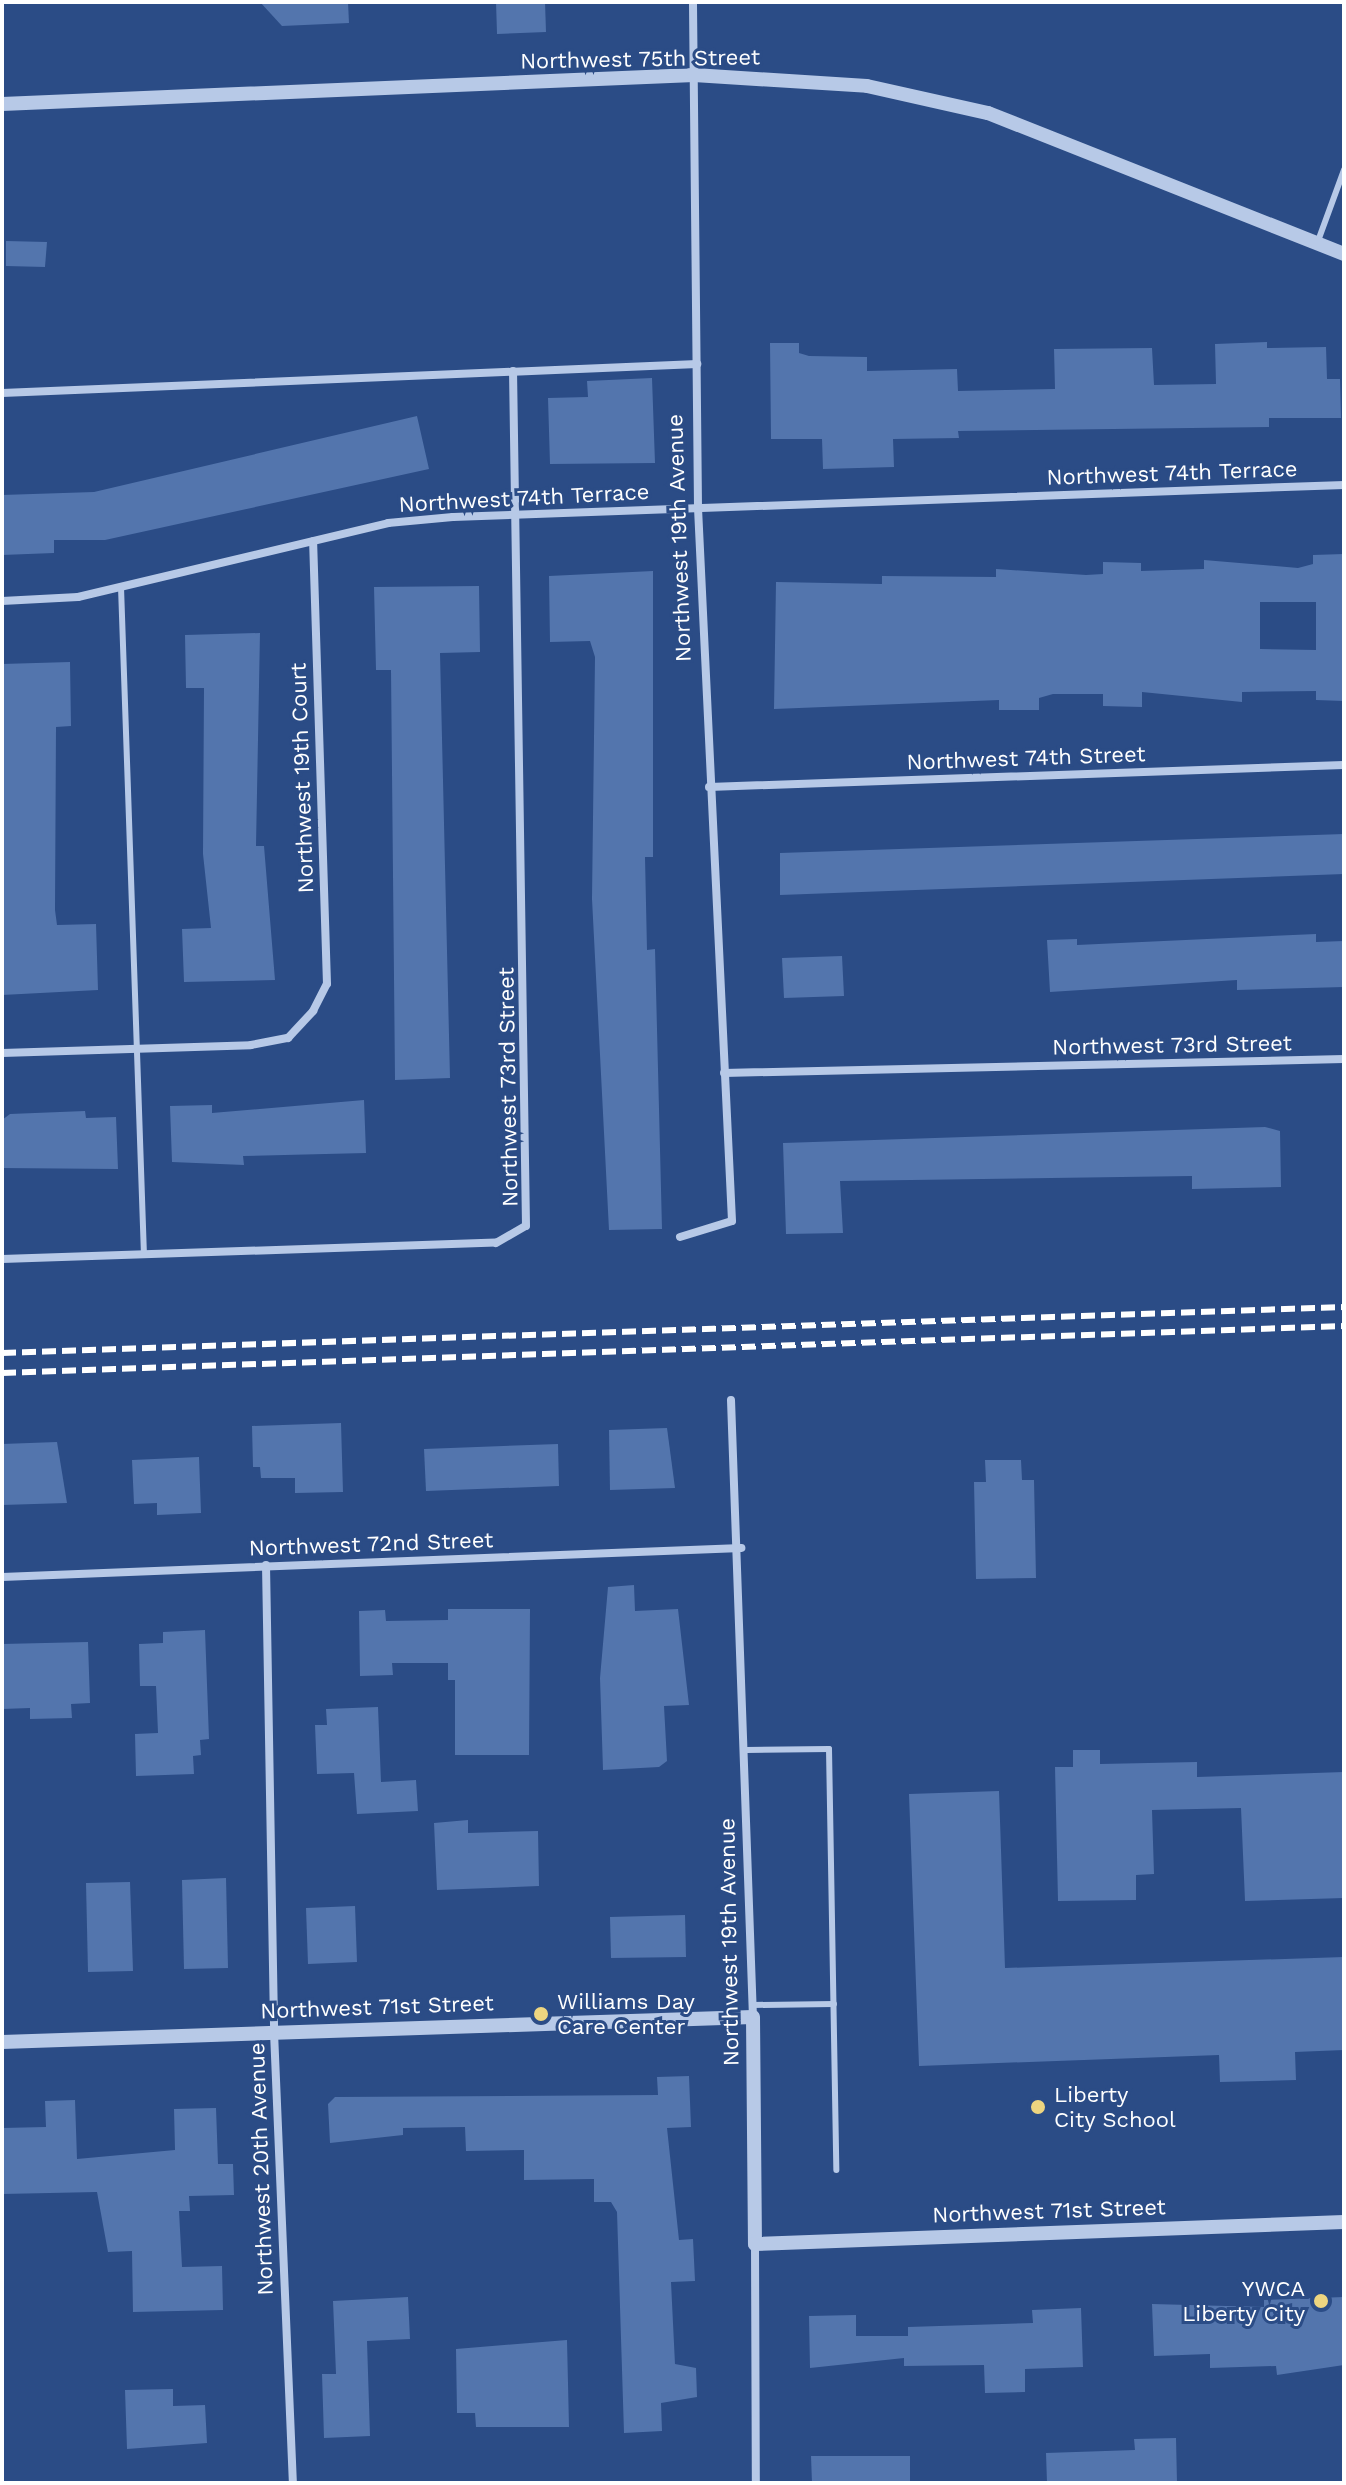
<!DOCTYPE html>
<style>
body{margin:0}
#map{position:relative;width:1346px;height:2485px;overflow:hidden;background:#2b4c86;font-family:"Work Sans",sans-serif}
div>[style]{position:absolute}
.building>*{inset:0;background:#5375ad}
.service>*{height:6px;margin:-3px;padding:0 3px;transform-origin:3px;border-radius:3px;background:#b7c9e7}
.minor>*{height:8px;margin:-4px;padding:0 4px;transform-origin:4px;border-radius:4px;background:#b7c9e7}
.tertiary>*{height:14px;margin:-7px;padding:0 7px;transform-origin:7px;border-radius:7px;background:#b7c9e7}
.rail>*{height:6px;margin-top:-3px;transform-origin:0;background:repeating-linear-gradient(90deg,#fff 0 14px,transparent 0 20px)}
.dots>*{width:22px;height:22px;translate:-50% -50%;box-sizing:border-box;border:4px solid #2b4c86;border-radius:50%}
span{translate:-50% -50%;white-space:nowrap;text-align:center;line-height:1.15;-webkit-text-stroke:6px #2b4c86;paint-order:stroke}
.street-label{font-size:22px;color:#fff}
.poi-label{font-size:22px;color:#fff}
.left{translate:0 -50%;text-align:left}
.right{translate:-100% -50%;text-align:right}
.frame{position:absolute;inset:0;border:4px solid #fff;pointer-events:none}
</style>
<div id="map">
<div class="building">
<div style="clip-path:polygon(260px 2px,348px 2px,349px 23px,282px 26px)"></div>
<div style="clip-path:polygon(496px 2px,545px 2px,546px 32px,497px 34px)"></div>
<div style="clip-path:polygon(6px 241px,47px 242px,45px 267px,6px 266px)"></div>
<div style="clip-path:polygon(1267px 342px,1267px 348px,1326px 347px,1327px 379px,1340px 379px,1341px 418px,1269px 418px,1269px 427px,958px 431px,959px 438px,893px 439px,894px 467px,823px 469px,822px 439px,771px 439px,770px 343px,799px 343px,799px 353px,809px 356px,867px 357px,867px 371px,957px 369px,958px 391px,1055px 389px,1054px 349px,1152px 348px,1154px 385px,1216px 384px,1215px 344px)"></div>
<div style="clip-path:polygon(652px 378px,655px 463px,550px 464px,548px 398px,588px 397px,587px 381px)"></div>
<div style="clip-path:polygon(417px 416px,429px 469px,105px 540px,54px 540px,54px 553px,2px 555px,2px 495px,94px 492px)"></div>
<div style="clip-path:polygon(evenodd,1344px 554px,1344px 701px,1316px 700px,1316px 691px,1242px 692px,1242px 702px,1142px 692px,1142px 707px,1103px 706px,1103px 694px,1053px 694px,1039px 698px,1039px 710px,999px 710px,999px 700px,774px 709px,776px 582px,882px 584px,882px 576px,996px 577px,996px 569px,1086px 575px,1103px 574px,1103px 562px,1141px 563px,1141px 571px,1204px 569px,1204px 560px,1298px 568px,1313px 564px,1313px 555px,1344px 554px,1260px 602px,1316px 602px,1316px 650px,1260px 649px,1260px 602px)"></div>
<div style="clip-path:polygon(653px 571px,653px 857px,645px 857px,647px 950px,655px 949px,662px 1229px,609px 1230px,592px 899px,595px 657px,590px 641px,550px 642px,549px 576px)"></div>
<div style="clip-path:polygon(479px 586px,480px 652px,440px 653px,450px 1078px,395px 1080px,391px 670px,376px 670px,374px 587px)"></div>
<div style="clip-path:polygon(260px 633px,256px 846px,264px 846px,275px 980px,184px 982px,182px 929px,211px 928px,203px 854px,204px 688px,186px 688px,185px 635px)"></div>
<div style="clip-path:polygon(70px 662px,71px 726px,56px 727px,55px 910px,57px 925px,96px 924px,98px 990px,2px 995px,2px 664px)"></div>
<div style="clip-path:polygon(1344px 834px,1344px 874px,780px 895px,780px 853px)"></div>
<div style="clip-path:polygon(1316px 934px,1316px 942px,1344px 941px,1344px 987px,1237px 990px,1237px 980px,1050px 992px,1047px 940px,1077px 939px,1077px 945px)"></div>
<div style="clip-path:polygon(842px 956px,844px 996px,784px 998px,782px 958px)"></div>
<div style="clip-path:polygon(364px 1100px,366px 1153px,243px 1156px,244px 1165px,172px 1162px,170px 1106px,212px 1105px,212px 1113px)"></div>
<div style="clip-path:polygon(85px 1111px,86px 1118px,116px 1117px,118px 1169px,2px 1168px,2px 1120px,10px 1114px)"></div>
<div style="clip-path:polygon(1265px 1127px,1280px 1131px,1281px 1187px,1192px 1189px,1192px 1176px,840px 1181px,843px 1233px,786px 1234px,783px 1143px)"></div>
<div style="clip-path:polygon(341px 1423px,343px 1492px,295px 1493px,295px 1478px,261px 1478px,260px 1467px,253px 1467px,252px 1426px)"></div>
<div style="clip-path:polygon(667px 1428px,675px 1488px,610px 1490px,609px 1430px)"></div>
<div style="clip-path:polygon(57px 1442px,67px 1503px,2px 1505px,2px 1444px)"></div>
<div style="clip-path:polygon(558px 1444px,559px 1486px,426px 1491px,424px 1449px)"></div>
<div style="clip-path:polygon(199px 1457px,201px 1513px,157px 1515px,157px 1503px,134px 1504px,132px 1460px)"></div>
<div style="clip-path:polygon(985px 1460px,1021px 1460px,1022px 1480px,1034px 1480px,1036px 1578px,976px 1579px,974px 1482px,986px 1482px)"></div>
<div style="clip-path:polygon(634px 1585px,635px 1611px,678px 1609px,689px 1705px,664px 1706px,667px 1761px,659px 1767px,603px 1770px,600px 1678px,608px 1587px)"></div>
<div style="clip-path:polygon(448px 1609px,530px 1609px,529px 1755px,455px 1755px,455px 1680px,448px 1680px,448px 1663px,392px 1663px,393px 1675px,360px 1676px,359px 1611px,385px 1610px,386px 1621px,448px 1620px)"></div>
<div style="clip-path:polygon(205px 1630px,209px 1739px,200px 1740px,201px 1755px,193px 1756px,194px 1774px,136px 1776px,135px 1734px,158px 1733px,156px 1686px,140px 1686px,139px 1644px,163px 1643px,163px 1632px)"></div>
<div style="clip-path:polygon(88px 1642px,90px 1703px,71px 1704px,72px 1718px,30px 1719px,30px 1708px,2px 1709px,2px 1644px)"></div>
<div style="clip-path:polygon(378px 1707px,381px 1782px,416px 1780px,418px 1811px,357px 1814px,354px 1773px,317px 1774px,315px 1725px,327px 1725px,326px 1709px)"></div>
<div style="clip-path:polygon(1073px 1750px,1100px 1750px,1100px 1764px,1197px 1762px,1197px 1777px,1344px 1772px,1344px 1898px,1245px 1901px,1241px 1808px,1152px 1810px,1154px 1874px,1136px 1875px,1136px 1900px,1058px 1901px,1055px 1767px,1073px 1767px)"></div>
<div style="clip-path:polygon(999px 1791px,1005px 1968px,1344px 1957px,1344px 2050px,1295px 2052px,1296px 2080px,1220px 2082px,1219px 2055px,919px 2066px,909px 1794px)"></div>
<div style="clip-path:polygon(468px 1820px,468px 1833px,538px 1831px,539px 1886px,437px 1890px,434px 1823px)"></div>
<div style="clip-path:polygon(226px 1878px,228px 1968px,184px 1969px,182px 1880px)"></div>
<div style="clip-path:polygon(130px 1882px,133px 1971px,88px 1972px,86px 1883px)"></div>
<div style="clip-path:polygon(355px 1906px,357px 1962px,308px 1964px,306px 1908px)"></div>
<div style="clip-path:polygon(685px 1915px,686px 1957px,611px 1958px,610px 1917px)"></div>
<div style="clip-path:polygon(689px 2076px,691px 2127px,667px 2128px,679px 2240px,693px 2239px,695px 2281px,671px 2282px,675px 2364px,696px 2368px,697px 2397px,661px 2403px,662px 2431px,624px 2433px,617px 2212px,611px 2202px,594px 2202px,594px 2179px,524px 2180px,524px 2150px,466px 2151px,465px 2127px,403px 2128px,403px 2135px,330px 2143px,328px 2104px,335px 2097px,658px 2095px,657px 2077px)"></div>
<div style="clip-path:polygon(75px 2100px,77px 2159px,175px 2150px,174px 2109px,216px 2108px,218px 2164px,233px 2164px,234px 2195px,189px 2196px,190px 2211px,179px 2211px,182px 2267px,222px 2266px,223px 2310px,133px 2312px,132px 2251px,108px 2252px,97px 2192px,2px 2194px,2px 2128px,46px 2127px,45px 2101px)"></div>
<div style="clip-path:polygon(408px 2297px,410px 2339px,367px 2341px,370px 2436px,324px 2438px,322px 2374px,336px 2374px,333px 2301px)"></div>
<div style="clip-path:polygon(1344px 2297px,1344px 2365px,1277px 2375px,1276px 2366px,1210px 2368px,1210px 2354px,1154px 2356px,1152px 2304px,1264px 2307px,1264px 2300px)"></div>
<div style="clip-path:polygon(1081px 2308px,1083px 2367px,1025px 2369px,1025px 2392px,985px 2393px,984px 2365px,904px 2366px,904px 2358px,810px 2368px,809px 2316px,856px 2315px,856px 2336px,908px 2336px,908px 2327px,1033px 2323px,1032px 2310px)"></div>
<div style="clip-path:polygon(567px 2340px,569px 2427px,476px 2427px,475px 2413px,457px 2413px,456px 2349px)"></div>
<div style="clip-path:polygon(173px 2389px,173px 2406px,205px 2405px,207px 2443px,127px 2449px,125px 2390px)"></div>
<div style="clip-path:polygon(1176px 2438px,1177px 2483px,1047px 2483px,1046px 2453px,1135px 2450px,1134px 2439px)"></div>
<div style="clip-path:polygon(811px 2456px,910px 2456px,910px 2483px,812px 2483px)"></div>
</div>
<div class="service">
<div style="left:1318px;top:241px;width:76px;rotate:-69.9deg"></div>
<div style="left:121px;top:587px;width:667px;rotate:88.03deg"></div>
<div style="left:746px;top:1750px;width:83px;rotate:-0.7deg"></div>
<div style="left:829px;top:1749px;width:421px;rotate:89deg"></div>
<div style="left:753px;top:2005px;width:81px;rotate:-0.7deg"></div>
</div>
<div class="minor">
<div style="left:2px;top:393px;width:696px;rotate:-2.39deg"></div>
<div style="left:2px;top:601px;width:76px;rotate:-3deg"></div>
<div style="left:78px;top:597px;width:319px;rotate:-13.4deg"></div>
<div style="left:388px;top:523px;width:65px;rotate:-5.3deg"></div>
<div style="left:453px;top:517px;width:892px;rotate:-2.06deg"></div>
<div style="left:709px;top:787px;width:635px;rotate:-1.98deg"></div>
<div style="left:2px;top:1053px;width:249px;rotate:-1.8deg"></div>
<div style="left:251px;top:1045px;width:38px;rotate:-11deg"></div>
<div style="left:288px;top:1038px;width:37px;rotate:-47deg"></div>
<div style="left:313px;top:1011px;width:30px;rotate:-63deg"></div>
<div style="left:327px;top:984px;width:443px;rotate:-91.8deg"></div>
<div style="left:724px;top:1073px;width:620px;rotate:-1.29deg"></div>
<div style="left:680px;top:1237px;width:54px;rotate:-17.1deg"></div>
<div style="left:732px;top:1221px;width:715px;rotate:-92.73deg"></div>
<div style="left:698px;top:507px;width:505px;rotate:-90.57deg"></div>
<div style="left:2px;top:1259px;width:494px;rotate:-1.9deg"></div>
<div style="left:496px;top:1243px;width:34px;rotate:-30deg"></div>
<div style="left:526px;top:1226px;width:855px;rotate:-90.87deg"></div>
<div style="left:731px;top:1400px;width:617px;rotate:87.96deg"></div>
<div style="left:266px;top:1565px;width:467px;rotate:89deg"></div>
<div style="left:274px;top:2032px;width:451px;rotate:87.6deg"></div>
<div style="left:2px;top:1577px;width:740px;rotate:-2.25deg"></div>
<div style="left:755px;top:2244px;width:239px;rotate:89.8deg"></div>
</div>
<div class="tertiary">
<div style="left:2px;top:104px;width:693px;rotate:-2.4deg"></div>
<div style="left:694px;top:75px;width:173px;rotate:3.6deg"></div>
<div style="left:867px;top:86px;width:124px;rotate:12.6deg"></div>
<div style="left:988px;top:113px;width:383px;rotate:21.6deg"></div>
<div style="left:2px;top:2042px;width:751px;rotate:-1.91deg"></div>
<div style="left:753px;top:2017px;width:227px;rotate:89.5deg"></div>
<div style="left:755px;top:2244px;width:589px;rotate:-2.14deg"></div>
</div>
<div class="rail">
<div style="left:2px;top:1353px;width:1343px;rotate:-1.96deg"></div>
<div style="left:2px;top:1373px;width:1343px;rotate:-2.01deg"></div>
</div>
<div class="dots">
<div style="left:541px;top:2014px;background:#edd580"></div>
<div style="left:1038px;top:2107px;background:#edd580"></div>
<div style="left:1321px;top:2301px;background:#edd580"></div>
</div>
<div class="street-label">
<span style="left:640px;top:59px;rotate:-1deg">Northwest 75th Street</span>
<span style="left:1172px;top:473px;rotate:-2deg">Northwest 74th Terrace</span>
<span style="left:524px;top:498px;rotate:-3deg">Northwest 74th Terrace</span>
<span style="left:679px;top:538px;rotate:-92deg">Northwest 19th Avenue</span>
<span style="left:1026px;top:758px;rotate:-2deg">Northwest 74th Street</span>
<span style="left:302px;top:778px;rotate:-92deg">Northwest 19th Court</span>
<span style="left:1172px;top:1045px;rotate:-1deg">Northwest 73rd Street</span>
<span style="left:508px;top:1087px;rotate:-91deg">Northwest 73rd Street</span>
<span style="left:371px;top:1544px;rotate:-2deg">Northwest 72nd Street</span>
<span style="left:729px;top:1942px;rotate:-91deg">Northwest 19th Avenue</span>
<span style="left:377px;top:2007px;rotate:-2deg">Northwest 71st Street</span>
<span style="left:261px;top:2169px;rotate:-92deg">Northwest 20th Avenue</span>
<span style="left:1049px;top:2211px;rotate:-2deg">Northwest 71st Street</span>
</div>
<div class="poi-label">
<span class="left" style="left:557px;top:2014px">Williams Day<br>Care Center</span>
<span class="left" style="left:1054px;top:2107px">Liberty<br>City School</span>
<span class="right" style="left:1305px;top:2301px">YWCA<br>Liberty City</span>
</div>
<div class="frame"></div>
</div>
